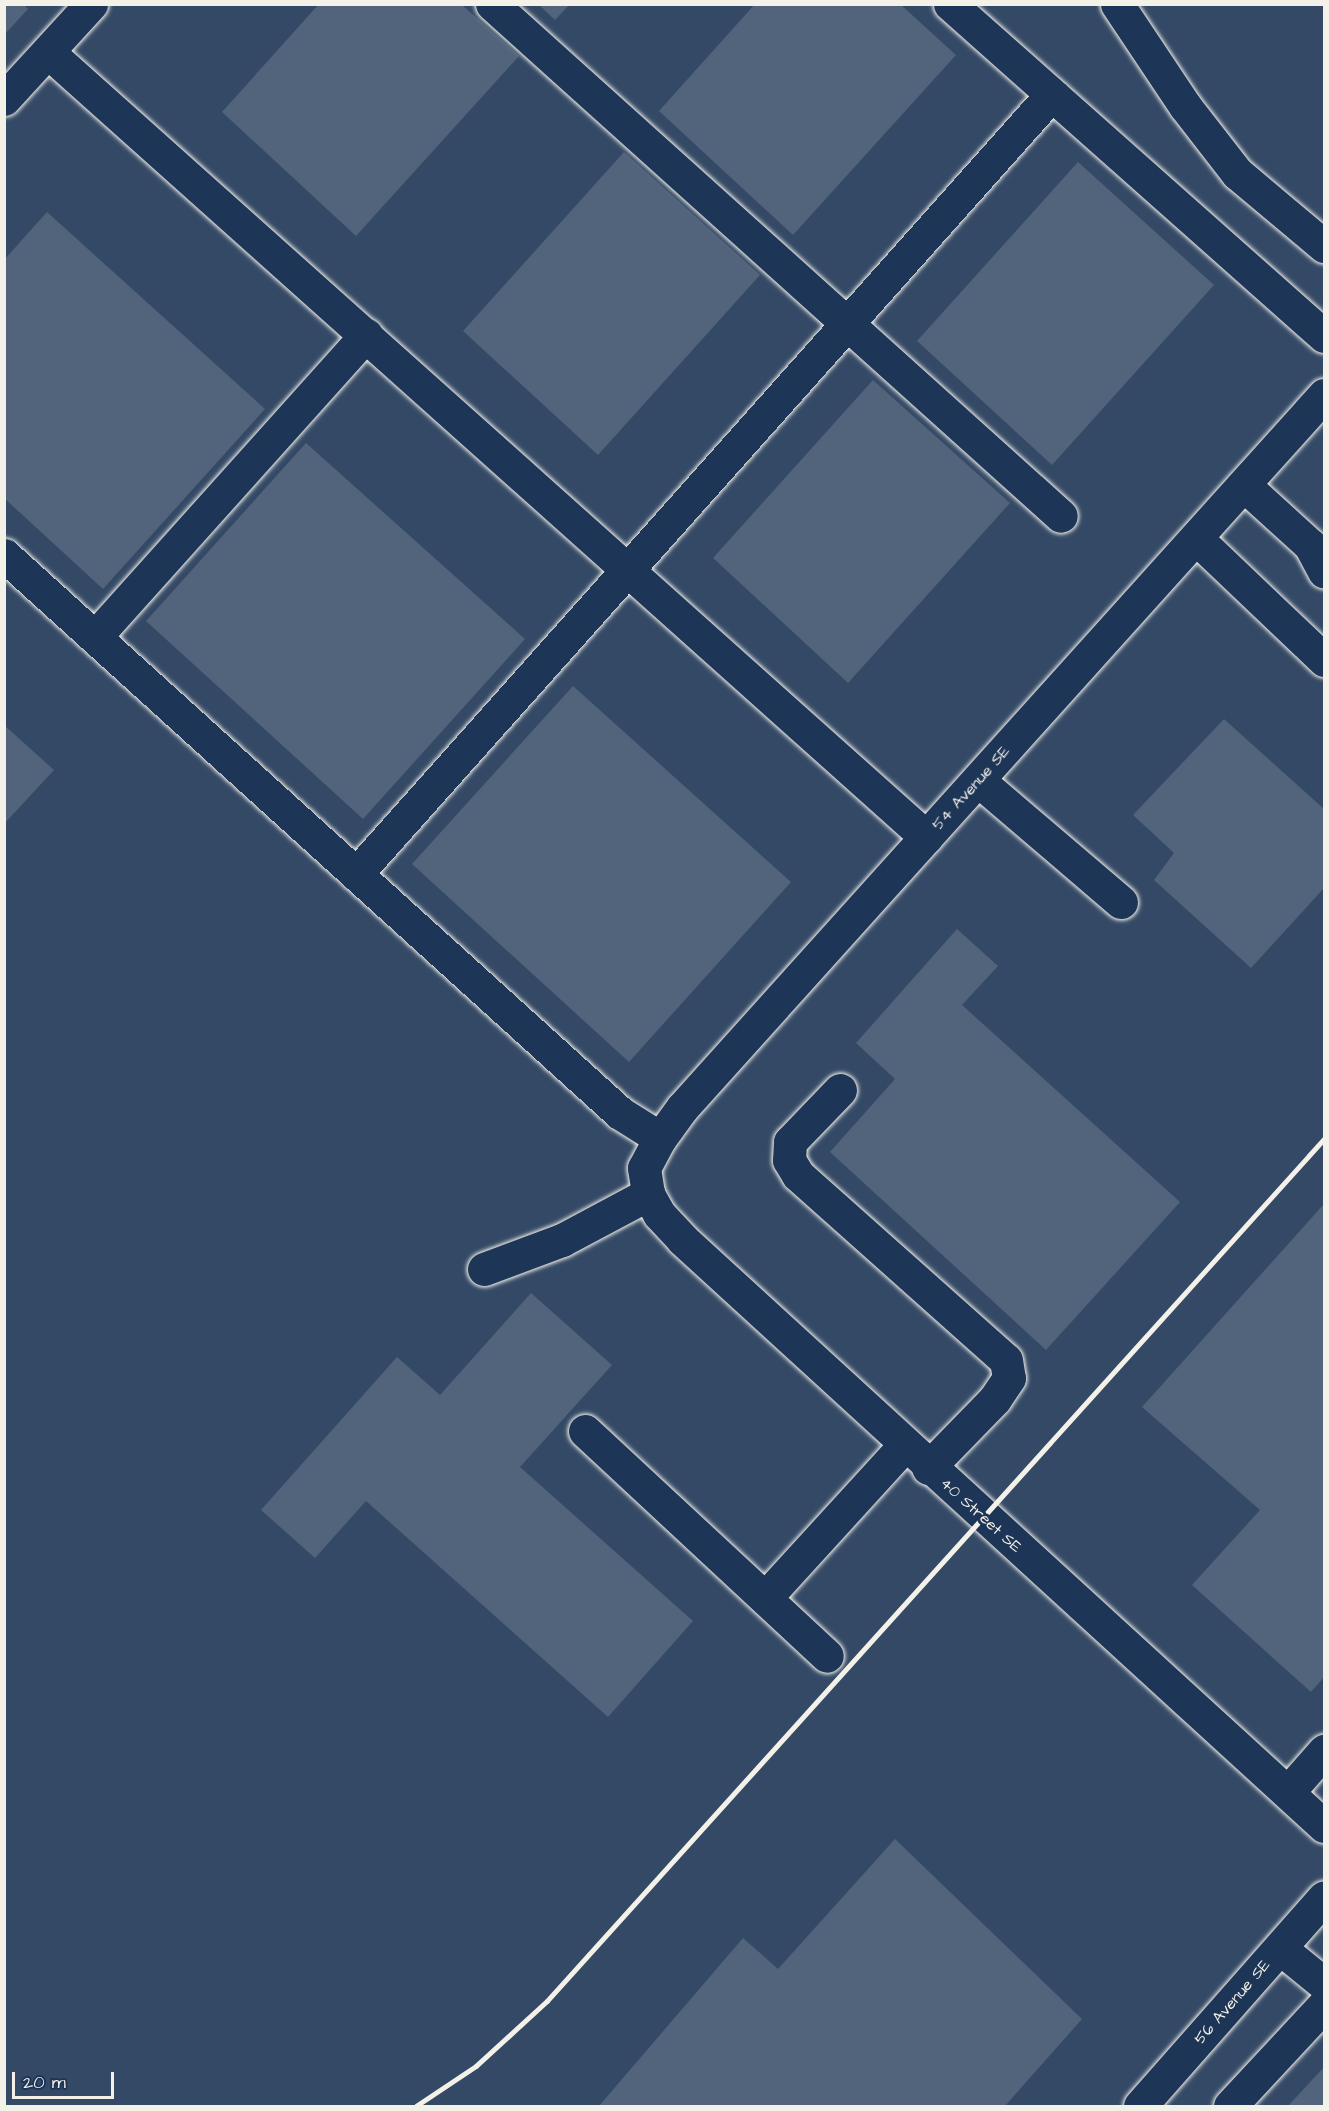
<!DOCTYPE html>
<style>
body{margin:0}
#map{position:relative;width:1329px;height:2111px;overflow:hidden;background:#263d5d;font-family:"Architects Daughter",sans-serif}
div>[style]{position:absolute}
.built>*{inset:0;background:#334966}
.building>*{inset:0;background:#52647b}
.roads{filter:drop-shadow(0 0 2px #f4f1e8) drop-shadow(0 0 2px #f4f1e8)}
.minor>*{height:33px;margin:-16.5px;padding:0 16.5px;transform-origin:16.5px;border-radius:16.5px;background:#1d3557}
.rail>*{height:4.5px;margin:-2.25px;padding:0 2.25px;transform-origin:2.25px;border-radius:2.25px;background:#f4f1e8}
span{translate:-50% -50%;white-space:nowrap;text-align:center;line-height:1.15;-webkit-text-stroke:6px #1d3557;paint-order:stroke}
.street-label{font-size:16px;color:#f4f1e8}
.frame{position:absolute;inset:0;border:6px solid #f4f1e8;pointer-events:none}
.scale{position:absolute;left:12px;top:2072px;width:102px;height:27px;box-sizing:border-box;border:3px solid #f4f1e8;border-top:0;padding-left:8px;font-size:18px;line-height:21px;white-space:nowrap;color:#f4f1e8;-webkit-text-stroke:4px #1d3557;paint-order:stroke}
</style>
<div id="map">
<div class="built">
<div style="clip-path:polygon(5px 5px,1324px 5px,1324px 2106px,5px 2106px)"></div>
</div>
<div class="building">
<div style="clip-path:polygon(4px 4px,23px 4px,28px 9px,4px 35px)"></div>
<div style="clip-path:polygon(319px 4px,461px 4px,519px 56px,356px 236px,222px 112px)"></div>
<div style="clip-path:polygon(538px 4px,570px 4px,555px 20px)"></div>
<div style="clip-path:polygon(755px 4px,900px 4px,956px 55px,793px 235px,659px 111px)"></div>
<div style="clip-path:polygon(624px 152px,760px 275px,598px 455px,463px 331px)"></div>
<div style="clip-path:polygon(1078px 162px,1214px 285px,1052px 465px,917px 341px)"></div>
<div style="clip-path:polygon(47px 212px,265px 409px,103px 589px,4px 498px,4px 260px)"></div>
<div style="clip-path:polygon(873px 380px,1010px 503px,848px 683px,713px 558px)"></div>
<div style="clip-path:polygon(306px 443px,525px 639px,363px 819px,146px 621px)"></div>
<div style="clip-path:polygon(573px 686px,791px 882px,629px 1062px,412px 864px)"></div>
<div style="clip-path:polygon(1224px 719px,1324px 809px,1324px 888px,1251px 968px,1154px 880px,1174px 853px,1133px 815px)"></div>
<div style="clip-path:polygon(4px 725px,54px 770px,4px 824px)"></div>
<div style="clip-path:polygon(957px 929px,998px 966px,962px 1005px,1180px 1202px,1046px 1350px,830px 1152px,895px 1079px,856px 1043px)"></div>
<div style="clip-path:polygon(1324px 1204px,1324px 1677px,1311px 1692px,1192px 1585px,1260px 1510px,1142px 1407px)"></div>
<div style="clip-path:polygon(531px 1293px,612px 1365px,520px 1467px,693px 1621px,608px 1717px,366px 1501px,315px 1558px,261px 1510px,397px 1357px,440px 1395px)"></div>
<div style="clip-path:polygon(895px 1839px,1082px 2019px,1005px 2106px,599px 2106px,743px 1938px,778px 1969px)"></div>
<div style="clip-path:polygon(1324px 2067px,1324px 2106px,1288px 2106px)"></div>
</div>
<div class="roads">
<div class="minor">
<div style="left:492px;top:4px;width:765px;rotate:41.98deg"></div>
<div style="left:950px;top:4px;width:500px;rotate:41.6deg"></div>
<div style="left:1117px;top:4px;width:123px;rotate:56.3deg"></div>
<div style="left:1185px;top:106px;width:85px;rotate:52.2deg"></div>
<div style="left:1237px;top:173px;width:114px;rotate:40deg"></div>
<div style="left:48px;top:52px;width:1178px;rotate:41.8deg"></div>
<div style="left:4px;top:99px;width:129px;rotate:-47.5deg"></div>
<div style="left:1324px;top:395px;width:959px;rotate:132deg"></div>
<div style="left:682px;top:1108px;width:37px;rotate:126deg"></div>
<div style="left:660px;top:1138px;width:34px;rotate:118deg"></div>
<div style="left:644px;top:1168px;width:26px;rotate:81deg"></div>
<div style="left:648px;top:1194px;width:23px;rotate:61deg"></div>
<div style="left:659px;top:1214px;width:34px;rotate:47deg"></div>
<div style="left:682px;top:1239px;width:870px;rotate:42.44deg"></div>
<div style="left:1244px;top:485px;width:89px;rotate:42.3deg"></div>
<div style="left:1310px;top:545px;width:30px;rotate:62deg"></div>
<div style="left:1196px;top:538px;width:177px;rotate:43.6deg"></div>
<div style="left:4px;top:555px;width:831px;rotate:42.17deg"></div>
<div style="left:620px;top:1113px;width:47px;rotate:32deg"></div>
<div style="left:95px;top:637px;width:406px;rotate:-48.1deg"></div>
<div style="left:978px;top:780px;width:188px;rotate:40.5deg"></div>
<div style="left:356px;top:874px;width:1045px;rotate:-48.26deg"></div>
<div style="left:840px;top:1090px;width:72px;rotate:133.9deg"></div>
<div style="left:790px;top:1142px;width:18px;rotate:93deg"></div>
<div style="left:789px;top:1160px;width:17px;rotate:59deg"></div>
<div style="left:798px;top:1175px;width:278px;rotate:41.7deg"></div>
<div style="left:1006px;top:1360px;width:18px;rotate:81deg"></div>
<div style="left:1009px;top:1378px;width:25px;rotate:124deg"></div>
<div style="left:995px;top:1399px;width:96px;rotate:134.2deg"></div>
<div style="left:484px;top:1269px;width:83px;rotate:-20.4deg"></div>
<div style="left:562px;top:1240px;width:98px;rotate:-28.1deg"></div>
<div style="left:585px;top:1431px;width:330px;rotate:42.9deg"></div>
<div style="left:765px;top:1598px;width:206px;rotate:-47.6deg"></div>
<div style="left:1288px;top:1792px;width:55px;rotate:-48.7deg"></div>
<div style="left:1280px;top:1948px;width:57px;rotate:39.3deg"></div>
<div style="left:1140px;top:2106px;width:278px;rotate:-48.6deg"></div>
<div style="left:1230px;top:2106px;width:138px;rotate:-47.1deg"></div>
</div>
</div>
<div class="rail">
<div style="left:416px;top:2106px;width:72px;rotate:-33.7deg"></div>
<div style="left:476px;top:2066px;width:96px;rotate:-42.5deg"></div>
<div style="left:547px;top:2001px;width:1161px;rotate:-47.97deg"></div>
</div>
<div class="street-label">
<span style="left:971px;top:788px;rotate:-48deg">54 Avenue SE</span>
<span style="left:981px;top:1515px;rotate:42deg">40 Street SE</span>
<span style="left:1232px;top:2002px;rotate:-49deg">56 Avenue SE</span>
</div>
<div class="frame"></div>
<div class="scale">20 m</div>
</div>
